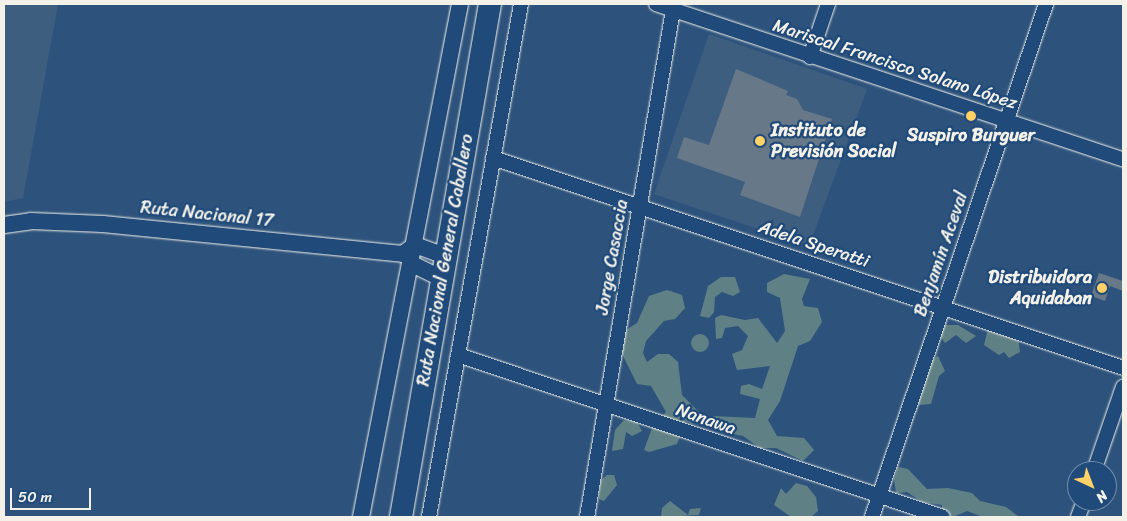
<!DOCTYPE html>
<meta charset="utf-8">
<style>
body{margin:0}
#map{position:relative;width:1127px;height:521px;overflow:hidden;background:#2d537d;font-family:Sriracha,sans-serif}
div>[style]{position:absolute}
.built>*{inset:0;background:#3e5e80}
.green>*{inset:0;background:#5f8185}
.round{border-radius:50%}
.building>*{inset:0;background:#677988}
.roads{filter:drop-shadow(0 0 1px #f4f1e8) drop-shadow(0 0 1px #f4f1e8)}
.minor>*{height:14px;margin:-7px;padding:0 7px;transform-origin:7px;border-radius:7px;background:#1f4a7a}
.tertiary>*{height:16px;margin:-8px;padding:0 8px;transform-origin:8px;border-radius:8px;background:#1f4a7a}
.trunk>*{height:22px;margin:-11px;padding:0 11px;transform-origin:11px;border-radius:11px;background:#1f4a7a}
.dots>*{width:14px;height:14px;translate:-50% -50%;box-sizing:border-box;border:2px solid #1f4a7a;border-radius:50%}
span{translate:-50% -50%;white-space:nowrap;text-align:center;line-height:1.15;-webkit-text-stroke:4.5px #1f4a7a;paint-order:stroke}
.street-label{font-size:18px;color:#f4f1e8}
.poi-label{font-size:18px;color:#f4f1e8;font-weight:700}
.left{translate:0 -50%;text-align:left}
.right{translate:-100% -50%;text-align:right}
.frame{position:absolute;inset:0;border:5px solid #f4f1e8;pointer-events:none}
.north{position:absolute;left:1067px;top:461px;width:50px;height:50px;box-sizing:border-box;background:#1f4a7a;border:1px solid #748da6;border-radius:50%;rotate:137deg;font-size:14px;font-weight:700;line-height:20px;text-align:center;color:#f4f1e8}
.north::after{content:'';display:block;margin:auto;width:18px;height:22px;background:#ffd166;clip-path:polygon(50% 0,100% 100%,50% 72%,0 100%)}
.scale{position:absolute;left:10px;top:488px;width:81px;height:22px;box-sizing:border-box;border:2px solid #f4f1e8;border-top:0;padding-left:6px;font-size:15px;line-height:18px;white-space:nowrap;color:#f4f1e8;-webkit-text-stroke:4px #1f4a7a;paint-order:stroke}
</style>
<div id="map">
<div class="built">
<div style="clip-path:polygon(4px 4px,58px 4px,23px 198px,4px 202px)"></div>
<div style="clip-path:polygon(709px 34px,867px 89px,809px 246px,654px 194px)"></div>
</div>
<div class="green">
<div style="clip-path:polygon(784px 274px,810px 279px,802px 299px,804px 306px,818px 308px,822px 322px,810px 341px,798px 346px,780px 401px,768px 420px,777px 436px,804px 438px,814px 450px,803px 461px,776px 448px,760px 448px,743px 436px,718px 431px,709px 425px,712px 416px,755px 418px,760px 399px,740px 394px,741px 386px,749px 384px,762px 389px,770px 366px,737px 370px,732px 354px,742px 350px,748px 336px,738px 326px,725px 328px,722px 338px,716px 339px,715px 318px,721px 315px,745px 320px,758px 318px,777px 343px,785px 331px,780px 298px,767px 292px,767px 283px)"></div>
<div style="clip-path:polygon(721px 277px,735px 277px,740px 292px,733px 296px,722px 292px,715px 297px,714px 312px,709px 318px,700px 316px,708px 286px)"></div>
<div style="clip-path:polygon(667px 290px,682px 295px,685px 308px,675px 319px,664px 321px,646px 341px,643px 353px,647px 362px,658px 354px,669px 354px,678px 362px,682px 395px,699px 412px,693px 424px,683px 420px,686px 422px,677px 444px,649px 452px,644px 450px,652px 428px,666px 412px,651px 386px,637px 384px,619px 348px,626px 330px,637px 323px,649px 296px)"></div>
<div style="clip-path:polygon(942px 325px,958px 325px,976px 336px,966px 343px,956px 335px,945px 343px,940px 336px)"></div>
<div style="clip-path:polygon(988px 328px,1018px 337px,1020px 352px,1009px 358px,1004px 352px,999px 355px,984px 345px)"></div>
<div class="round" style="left:691px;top:334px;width:18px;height:18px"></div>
<div style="clip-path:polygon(938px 356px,945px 371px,939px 376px,931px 404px,919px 405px,917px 400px,926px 381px,930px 361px)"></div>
<div style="clip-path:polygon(624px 420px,637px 422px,642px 431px,632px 436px,626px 432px,623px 449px,612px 451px,615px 430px)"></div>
<div style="clip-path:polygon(898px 467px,908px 469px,927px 489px,948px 488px,972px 493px,980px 501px,1006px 507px,1019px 517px,983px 517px,967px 511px,953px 517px,919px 517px,923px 512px,942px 514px,942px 505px,922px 502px,907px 492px,896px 493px,894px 479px)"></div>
<div style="clip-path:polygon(607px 475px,614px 475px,617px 485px,604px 501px,599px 499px,600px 481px)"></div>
<div style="clip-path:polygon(796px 483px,807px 486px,816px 497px,818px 511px,811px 517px,791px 517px,774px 505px,781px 488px,786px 494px)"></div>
<div style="clip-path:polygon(670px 501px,688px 515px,690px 509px,701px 508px,699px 515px,661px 517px,662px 508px)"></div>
</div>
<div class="building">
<div style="clip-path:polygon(736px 69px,788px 91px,786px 95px,797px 99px,803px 110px,832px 119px,800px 217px,740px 195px,745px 182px,677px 158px,684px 137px,709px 145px)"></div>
<div style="clip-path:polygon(1099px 273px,1123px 281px,1123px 291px,1110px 286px,1105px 301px,1091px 296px)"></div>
</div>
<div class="roads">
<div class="minor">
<div style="left:656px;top:4px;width:492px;rotate:18.4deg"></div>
<div style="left:810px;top:57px;width:56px;rotate:-71.2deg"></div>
<div style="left:493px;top:158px;width:664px;rotate:18.43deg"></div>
<div style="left:458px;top:355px;width:511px;rotate:18.47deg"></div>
<div style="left:1094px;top:471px;width:89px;rotate:-71deg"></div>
<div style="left:429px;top:517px;width:521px;rotate:-79.83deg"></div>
<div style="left:587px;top:517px;width:520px;rotate:-80.37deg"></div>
<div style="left:872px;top:517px;width:542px;rotate:-71.26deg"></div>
<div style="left:1078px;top:517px;width:17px;rotate:-69deg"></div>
</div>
<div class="tertiary">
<div style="left:4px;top:225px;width:27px;rotate:-8deg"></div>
<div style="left:31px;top:221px;width:72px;rotate:2.4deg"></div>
<div style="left:103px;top:224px;width:301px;rotate:5.7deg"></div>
<div style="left:403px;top:254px;width:15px;rotate:-37deg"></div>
<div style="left:415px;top:245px;width:32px;rotate:20deg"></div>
<div style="left:407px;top:255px;width:12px;rotate:55deg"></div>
<div style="left:414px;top:265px;width:30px;rotate:26deg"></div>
<div style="left:361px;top:517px;width:522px;rotate:-79.08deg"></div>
</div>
<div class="trunk">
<div style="left:401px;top:517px;width:521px;rotate:-80.16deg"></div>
</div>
</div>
<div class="dots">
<div style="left:971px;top:116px;background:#ffd166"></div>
<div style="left:760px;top:141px;background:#ffd166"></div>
<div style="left:1102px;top:288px;background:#ffd166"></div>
</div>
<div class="street-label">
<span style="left:895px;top:64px;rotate:18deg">Mariscal Francisco Solano López</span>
<span style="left:207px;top:214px;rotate:6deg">Ruta Nacional 17</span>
<span style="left:814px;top:244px;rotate:18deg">Adela Speratti</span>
<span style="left:941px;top:254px;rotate:-71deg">Benjamín Aceval</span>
<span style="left:612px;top:257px;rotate:-80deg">Jorge Casaccia</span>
<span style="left:445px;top:260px;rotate:-80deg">Ruta Nacional General Caballero</span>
<span style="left:706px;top:419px;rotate:19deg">Nanawa</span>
</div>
<div class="poi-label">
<span class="left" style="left:771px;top:141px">Instituto de<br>Previsión Social</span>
<span style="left:971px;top:135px">Suspiro Burguer</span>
<span class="right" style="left:1092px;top:288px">Distribuidora<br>Aquidaban</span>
</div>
<div class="frame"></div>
<div class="north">N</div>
<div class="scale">50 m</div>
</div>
